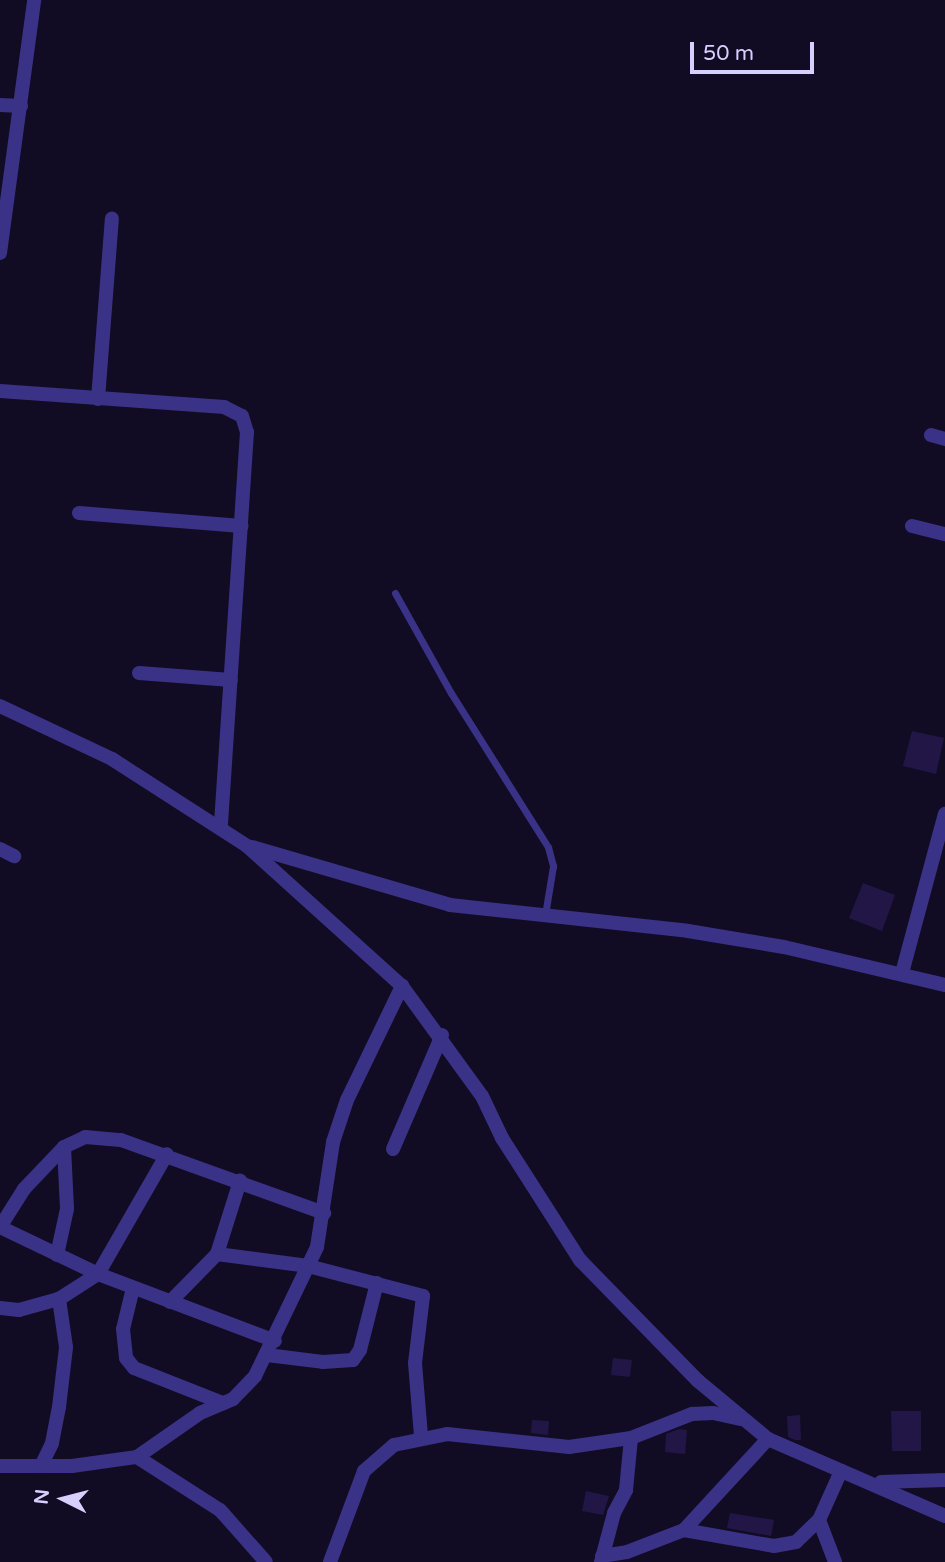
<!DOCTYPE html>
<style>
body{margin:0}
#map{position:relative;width:945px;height:1562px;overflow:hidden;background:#110c24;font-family:"Varela Round",sans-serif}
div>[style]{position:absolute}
.building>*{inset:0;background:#221647}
.service>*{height:7px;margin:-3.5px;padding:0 3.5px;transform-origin:3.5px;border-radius:3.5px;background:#3a3287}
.minor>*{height:14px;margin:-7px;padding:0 7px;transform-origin:7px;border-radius:7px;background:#3a3287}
span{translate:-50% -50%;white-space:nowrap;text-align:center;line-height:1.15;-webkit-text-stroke:5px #110c24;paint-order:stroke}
.north{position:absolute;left:28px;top:1464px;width:70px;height:70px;-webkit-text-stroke:5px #110c24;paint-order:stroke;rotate:276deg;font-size:19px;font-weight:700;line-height:28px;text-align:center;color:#d6cfff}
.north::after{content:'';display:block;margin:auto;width:24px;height:32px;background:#d6cfff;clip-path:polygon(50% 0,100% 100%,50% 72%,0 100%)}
.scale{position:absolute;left:690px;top:42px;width:124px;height:32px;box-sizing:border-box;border:4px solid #d6cfff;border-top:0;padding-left:9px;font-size:21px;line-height:24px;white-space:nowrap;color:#d6cfff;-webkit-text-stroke:5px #110c24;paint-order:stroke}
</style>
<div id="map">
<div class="building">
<div style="clip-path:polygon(912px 731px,944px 738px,936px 774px,903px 766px)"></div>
<div style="clip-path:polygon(863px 883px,895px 895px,882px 931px,849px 918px)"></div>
<div style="clip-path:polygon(613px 1358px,632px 1360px,630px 1377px,611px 1375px)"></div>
<div style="clip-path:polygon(891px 1411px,921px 1411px,921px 1451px,892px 1451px)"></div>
<div style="clip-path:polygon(800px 1415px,801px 1440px,795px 1440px,788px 1437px,787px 1416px)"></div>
<div style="clip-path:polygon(532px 1420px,549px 1421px,548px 1435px,531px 1433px)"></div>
<div style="clip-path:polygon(679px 1429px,687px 1430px,685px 1454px,665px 1452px,666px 1434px)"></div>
<div style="clip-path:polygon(586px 1491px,609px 1496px,603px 1515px,582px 1511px)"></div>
<div style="clip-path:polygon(730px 1513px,774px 1520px,771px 1536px,727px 1528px)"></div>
</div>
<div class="service">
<div style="left:395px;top:593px;width:115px;rotate:60.8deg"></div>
<div style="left:451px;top:693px;width:182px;rotate:57.8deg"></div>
<div style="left:548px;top:847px;width:20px;rotate:75deg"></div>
<div style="left:553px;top:866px;width:50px;rotate:99.3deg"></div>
</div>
<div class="minor">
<div style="left:0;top:105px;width:21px;rotate:3deg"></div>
<div style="left:0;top:253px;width:255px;rotate:-82.3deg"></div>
<div style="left:0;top:391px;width:225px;rotate:4.1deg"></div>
<div style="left:224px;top:407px;width:20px;rotate:27deg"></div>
<div style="left:242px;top:416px;width:17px;rotate:73deg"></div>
<div style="left:247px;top:432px;width:397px;rotate:93.8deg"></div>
<div style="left:98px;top:399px;width:181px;rotate:-85.6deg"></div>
<div style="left:931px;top:435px;width:15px;rotate:16deg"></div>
<div style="left:79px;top:513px;width:163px;rotate:4.6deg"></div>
<div style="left:912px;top:526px;width:34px;rotate:14deg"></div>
<div style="left:139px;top:673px;width:92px;rotate:4.4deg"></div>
<div style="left:0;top:706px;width:124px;rotate:25.3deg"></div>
<div style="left:112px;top:759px;width:161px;rotate:32.8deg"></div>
<div style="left:247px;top:846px;width:209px;rotate:42.1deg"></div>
<div style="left:402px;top:986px;width:136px;rotate:54deg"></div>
<div style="left:482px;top:1096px;width:47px;rotate:64.5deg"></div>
<div style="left:502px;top:1138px;width:145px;rotate:57.4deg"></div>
<div style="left:580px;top:1260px;width:168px;rotate:45.7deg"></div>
<div style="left:697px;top:1380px;width:92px;rotate:39.7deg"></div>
<div style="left:768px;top:1439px;width:193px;rotate:23.5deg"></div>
<div style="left:252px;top:847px;width:206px;rotate:16.3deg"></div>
<div style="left:450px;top:905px;width:239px;rotate:6.2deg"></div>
<div style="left:688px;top:931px;width:97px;rotate:9.5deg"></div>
<div style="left:784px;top:947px;width:165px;rotate:13.3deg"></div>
<div style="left:0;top:849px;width:16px;rotate:27deg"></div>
<div style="left:902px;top:973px;width:165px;rotate:-74.9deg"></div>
<div style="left:64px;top:1147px;width:23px;rotate:-25deg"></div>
<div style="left:85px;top:1137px;width:36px;rotate:5deg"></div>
<div style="left:121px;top:1140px;width:216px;rotate:19.8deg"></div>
<div style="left:393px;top:1149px;width:124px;rotate:-66.7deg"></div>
<div style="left:0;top:1227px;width:109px;rotate:25.6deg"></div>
<div style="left:98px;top:1274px;width:189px;rotate:20.7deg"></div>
<div style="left:0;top:1227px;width:45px;rotate:-57.7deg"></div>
<div style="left:24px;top:1189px;width:58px;rotate:-46.4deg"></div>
<div style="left:64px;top:1147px;width:62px;rotate:87.2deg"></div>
<div style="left:67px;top:1209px;width:47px;rotate:102.3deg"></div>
<div style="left:217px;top:1254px;width:92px;rotate:7.5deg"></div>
<div style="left:308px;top:1266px;width:119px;rotate:14.6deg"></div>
<div style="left:423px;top:1296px;width:67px;rotate:96.8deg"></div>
<div style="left:415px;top:1363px;width:73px;rotate:85.3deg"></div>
<div style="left:133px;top:1288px;width:42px;rotate:103.7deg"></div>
<div style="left:123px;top:1329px;width:29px;rotate:84deg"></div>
<div style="left:126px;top:1358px;width:13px;rotate:51deg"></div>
<div style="left:134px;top:1368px;width:96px;rotate:21.5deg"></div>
<div style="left:170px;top:1302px;width:67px;rotate:-45.6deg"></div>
<div style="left:217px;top:1254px;width:77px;rotate:-72.5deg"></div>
<div style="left:0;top:1308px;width:19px;rotate:6deg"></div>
<div style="left:19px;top:1310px;width:41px;rotate:-15.4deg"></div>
<div style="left:267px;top:1355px;width:56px;rotate:7.1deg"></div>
<div style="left:323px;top:1362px;width:30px;rotate:-4deg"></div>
<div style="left:353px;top:1360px;width:12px;rotate:-55deg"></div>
<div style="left:360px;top:1350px;width:69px;rotate:-75.8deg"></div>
<div style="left:137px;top:1457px;width:98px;rotate:32.6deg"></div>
<div style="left:220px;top:1510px;width:69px;rotate:48.5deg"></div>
<div style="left:0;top:1466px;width:72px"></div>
<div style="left:72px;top:1466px;width:66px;rotate:-7.9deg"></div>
<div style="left:137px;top:1457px;width:77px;rotate:-34.9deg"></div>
<div style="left:200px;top:1413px;width:36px;rotate:-23deg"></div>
<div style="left:233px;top:1399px;width:32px;rotate:-46deg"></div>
<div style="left:255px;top:1376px;width:143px;rotate:-64.3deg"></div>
<div style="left:317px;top:1247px;width:106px;rotate:-81.3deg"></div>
<div style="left:333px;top:1142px;width:44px;rotate:-71.6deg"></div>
<div style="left:347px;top:1100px;width:127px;rotate:-64.2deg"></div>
<div style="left:41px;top:1466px;width:25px;rotate:-64deg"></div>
<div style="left:52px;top:1443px;width:37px;rotate:-79deg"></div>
<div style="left:59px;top:1407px;width:60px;rotate:-83.3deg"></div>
<div style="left:66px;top:1347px;width:49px;rotate:-98.3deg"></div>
<div style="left:59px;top:1299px;width:46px;rotate:-32.7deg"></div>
<div style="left:98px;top:1274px;width:138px;rotate:-60.1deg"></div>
<div style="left:881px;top:1482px;width:64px;rotate:-1.8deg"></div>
<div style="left:819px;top:1520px;width:45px;rotate:69.1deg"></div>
<div style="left:684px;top:1530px;width:124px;rotate:-47.3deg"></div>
<div style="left:602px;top:1556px;width:25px;rotate:-9deg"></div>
<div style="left:627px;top:1552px;width:61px;rotate:-21.1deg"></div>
<div style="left:684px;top:1530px;width:91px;rotate:10.1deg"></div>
<div style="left:774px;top:1546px;width:22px;rotate:-10deg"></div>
<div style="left:796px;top:1542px;width:32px;rotate:-44deg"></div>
<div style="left:819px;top:1520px;width:54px;rotate:-65.8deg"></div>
<div style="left:330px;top:1562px;width:97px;rotate:-69.5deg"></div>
<div style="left:364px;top:1471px;width:40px;rotate:-41deg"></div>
<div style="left:394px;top:1445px;width:54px;rotate:-11.7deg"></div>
<div style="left:447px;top:1434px;width:123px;rotate:6.1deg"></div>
<div style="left:569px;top:1447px;width:63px;rotate:-8.3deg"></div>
<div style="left:631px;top:1438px;width:66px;rotate:-21.5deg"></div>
<div style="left:692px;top:1414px;width:21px;rotate:-3deg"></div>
<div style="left:713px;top:1413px;width:29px;rotate:12deg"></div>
<div style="left:601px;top:1562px;width:51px;rotate:-75.1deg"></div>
<div style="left:614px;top:1513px;width:26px;rotate:-62deg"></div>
<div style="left:626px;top:1490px;width:52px;rotate:-84.5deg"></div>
</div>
<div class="north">N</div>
<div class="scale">50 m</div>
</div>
